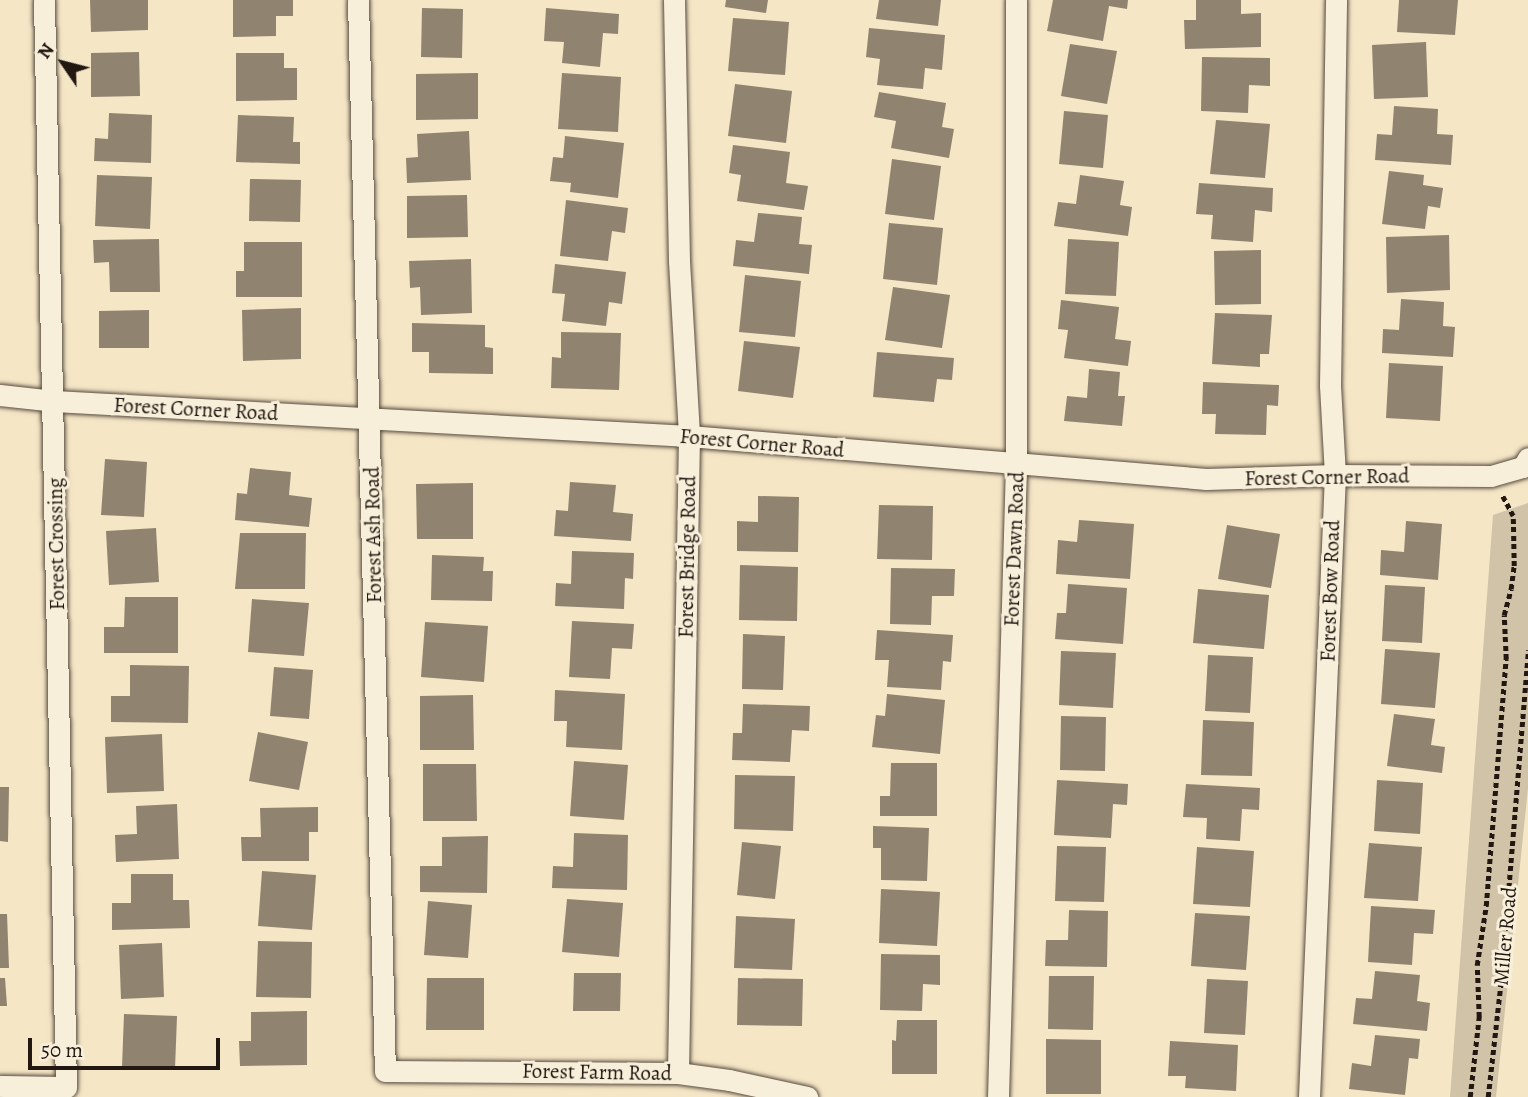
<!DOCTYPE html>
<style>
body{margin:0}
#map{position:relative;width:1528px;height:1097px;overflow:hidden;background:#f5e6c6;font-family:Alegreya,serif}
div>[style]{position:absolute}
.green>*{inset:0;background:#d1c3a7}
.building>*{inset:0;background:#90836f}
.path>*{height:4.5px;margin-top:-2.25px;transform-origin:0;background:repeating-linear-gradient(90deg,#221711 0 5px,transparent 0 8.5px)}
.roads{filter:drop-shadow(0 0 2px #574b3e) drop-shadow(0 0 2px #574b3e)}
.street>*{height:21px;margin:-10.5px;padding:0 10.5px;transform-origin:10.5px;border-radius:10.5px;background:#f8efda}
span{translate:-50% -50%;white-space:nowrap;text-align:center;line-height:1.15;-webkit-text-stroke:6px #f8efda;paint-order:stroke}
.street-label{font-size:21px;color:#221711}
.north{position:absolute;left:28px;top:28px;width:70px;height:70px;-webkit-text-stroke:5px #f8efda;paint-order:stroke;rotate:305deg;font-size:19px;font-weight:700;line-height:28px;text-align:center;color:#221711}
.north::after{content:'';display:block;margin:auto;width:24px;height:32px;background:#221711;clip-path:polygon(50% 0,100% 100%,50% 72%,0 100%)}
.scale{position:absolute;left:28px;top:1038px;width:192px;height:32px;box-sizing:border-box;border:4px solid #221711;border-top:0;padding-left:9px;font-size:21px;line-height:24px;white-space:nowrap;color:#221711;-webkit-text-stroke:5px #f8efda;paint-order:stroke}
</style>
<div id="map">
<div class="green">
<div style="clip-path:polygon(1528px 503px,1528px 788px,1496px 1097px,1450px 1097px,1493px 515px)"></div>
</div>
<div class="building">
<div style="clip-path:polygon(90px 0,148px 0,148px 30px,91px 32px)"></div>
<div style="clip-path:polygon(233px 0,293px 0,293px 16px,276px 16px,276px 36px,233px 37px)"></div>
<div style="clip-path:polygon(726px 0,768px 0,766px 13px,725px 7px)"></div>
<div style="clip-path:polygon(879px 0,941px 0,938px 26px,876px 19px)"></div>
<div style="clip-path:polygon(1053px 0,1128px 0,1127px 9px,1109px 6px,1103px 41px,1047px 31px)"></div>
<div style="clip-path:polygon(1196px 0,1241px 0,1241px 14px,1261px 13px,1261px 47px,1185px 49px,1184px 20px,1196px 20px)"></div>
<div style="clip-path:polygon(1399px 0,1458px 0,1455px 35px,1397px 32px)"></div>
<div style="clip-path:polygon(422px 8px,463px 9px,462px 58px,421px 57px)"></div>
<div style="clip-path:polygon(546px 8px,619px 14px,618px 34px,603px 33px,600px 67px,562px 63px,564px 42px,544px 41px)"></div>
<div style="clip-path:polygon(733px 18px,789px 22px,785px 75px,728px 71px)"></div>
<div style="clip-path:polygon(869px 28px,945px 35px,942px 70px,925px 68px,923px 89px,877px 85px,880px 59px,866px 57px)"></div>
<div style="clip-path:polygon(1426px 42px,1428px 97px,1374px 99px,1372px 45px)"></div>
<div style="clip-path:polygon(1070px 44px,1117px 51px,1107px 104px,1061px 96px)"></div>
<div style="clip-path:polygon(139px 52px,140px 96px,91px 97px,91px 53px)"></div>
<div style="clip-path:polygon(236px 53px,284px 53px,284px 68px,297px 68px,297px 100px,236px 101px)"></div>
<div style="clip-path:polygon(1202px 57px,1270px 58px,1270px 86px,1249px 85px,1248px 113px,1201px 111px)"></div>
<div style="clip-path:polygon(478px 73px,478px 119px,416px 120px,416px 74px)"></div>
<div style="clip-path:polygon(562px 73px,621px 77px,618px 132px,558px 129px)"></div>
<div style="clip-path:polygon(735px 84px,792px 91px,786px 143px,728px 136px)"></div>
<div style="clip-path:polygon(879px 92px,946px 103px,942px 127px,954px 129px,949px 158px,891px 148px,896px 121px,874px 117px)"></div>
<div style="clip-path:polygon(1394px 106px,1438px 109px,1437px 134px,1453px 135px,1451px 165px,1375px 160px,1377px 134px,1392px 135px)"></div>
<div style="clip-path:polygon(1064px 111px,1108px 115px,1103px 168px,1059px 164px)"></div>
<div style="clip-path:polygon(109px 113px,152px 115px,151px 163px,94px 161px,95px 138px,108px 139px)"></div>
<div style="clip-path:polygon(238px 115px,294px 117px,293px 142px,300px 142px,300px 164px,236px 162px)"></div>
<div style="clip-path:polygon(1216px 120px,1270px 124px,1265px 178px,1210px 174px)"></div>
<div style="clip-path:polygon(469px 131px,471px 180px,407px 183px,406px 158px,418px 157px,417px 134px)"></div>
<div style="clip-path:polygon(565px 136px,624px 143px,618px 198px,570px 192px,571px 183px,550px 181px,553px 157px,563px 158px)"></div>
<div style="clip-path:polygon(733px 145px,790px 152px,786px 183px,808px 186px,804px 210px,737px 201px,741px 175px,729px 173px)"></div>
<div style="clip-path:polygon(892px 159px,941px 166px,934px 220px,885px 214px)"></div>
<div style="clip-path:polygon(1389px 171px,1424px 175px,1423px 185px,1443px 188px,1440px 208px,1428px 206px,1425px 229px,1382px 224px)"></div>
<div style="clip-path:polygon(97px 175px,152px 177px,150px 229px,95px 226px)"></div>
<div style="clip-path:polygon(1080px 175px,1124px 181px,1120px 205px,1132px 207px,1128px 236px,1054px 226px,1058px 202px,1076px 204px)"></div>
<div style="clip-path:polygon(250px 179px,301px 180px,300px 222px,249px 221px)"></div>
<div style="clip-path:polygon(1199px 183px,1273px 188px,1272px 212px,1255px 210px,1253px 242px,1211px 239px,1213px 215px,1196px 214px)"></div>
<div style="clip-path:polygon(467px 195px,468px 237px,407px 238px,407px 196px)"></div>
<div style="clip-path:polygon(566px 200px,628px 208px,625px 233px,612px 231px,608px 261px,560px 256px)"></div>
<div style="clip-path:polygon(758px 213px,802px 217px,799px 244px,812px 245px,809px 274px,733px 266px,736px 240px,754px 242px)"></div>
<div style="clip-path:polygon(889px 223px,943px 228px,937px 285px,883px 279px)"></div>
<div style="clip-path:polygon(1449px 235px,1450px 290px,1387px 293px,1386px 237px)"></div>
<div style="clip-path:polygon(159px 239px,160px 292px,110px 292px,109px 262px,94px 263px,93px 240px)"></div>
<div style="clip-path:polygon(1068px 239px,1119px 242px,1116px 296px,1065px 294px)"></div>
<div style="clip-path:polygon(244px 242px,302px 242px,302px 297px,236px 297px,236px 271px,244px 271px)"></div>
<div style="clip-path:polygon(1261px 250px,1261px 304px,1215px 305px,1214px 251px)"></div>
<div style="clip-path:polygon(471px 259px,472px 313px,421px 315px,420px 287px,410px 288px,409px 261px)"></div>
<div style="clip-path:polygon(555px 264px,626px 272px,622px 304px,609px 302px,606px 326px,562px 321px,565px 294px,552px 293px)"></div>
<div style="clip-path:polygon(745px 275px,801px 281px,795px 337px,739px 332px)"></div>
<div style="clip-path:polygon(893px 287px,950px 295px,942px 348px,885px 340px)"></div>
<div style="clip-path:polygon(1401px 299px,1444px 302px,1443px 326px,1455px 327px,1453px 357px,1382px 353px,1383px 329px,1399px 330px)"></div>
<div style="clip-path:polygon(1061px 300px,1119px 307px,1115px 339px,1131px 341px,1128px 366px,1064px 358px,1068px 330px,1058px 329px)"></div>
<div style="clip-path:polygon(301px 308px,301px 359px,243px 361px,242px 310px)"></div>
<div style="clip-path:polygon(149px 310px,149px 348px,99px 348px,99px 311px)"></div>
<div style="clip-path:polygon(1215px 313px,1272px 315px,1269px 354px,1260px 354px,1260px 367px,1212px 364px)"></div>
<div style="clip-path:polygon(412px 323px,485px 325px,485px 347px,493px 348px,493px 374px,429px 373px,429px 352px,412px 352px)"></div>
<div style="clip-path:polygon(561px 332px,621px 333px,619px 390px,551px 388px,552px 357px,561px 358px)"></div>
<div style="clip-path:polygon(744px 341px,800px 347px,793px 398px,738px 391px)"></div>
<div style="clip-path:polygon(877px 352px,954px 358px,952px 380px,937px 379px,934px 402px,873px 397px)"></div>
<div style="clip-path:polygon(1389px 363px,1443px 366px,1440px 421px,1386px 418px)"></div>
<div style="clip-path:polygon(1089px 369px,1120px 372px,1118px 396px,1125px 396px,1122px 426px,1064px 421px,1067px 396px,1087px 398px)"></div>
<div style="clip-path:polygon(1203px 382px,1279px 385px,1278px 406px,1267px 405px,1266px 435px,1215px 434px,1216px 414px,1202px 414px)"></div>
<div style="clip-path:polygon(105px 459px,147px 462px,144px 517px,101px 515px)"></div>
<div style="clip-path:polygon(250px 468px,291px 472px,289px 495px,312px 498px,309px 527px,235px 520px,237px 493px,247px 494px)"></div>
<div style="clip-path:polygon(570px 482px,616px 485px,613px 512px,633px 514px,631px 541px,554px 536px,556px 510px,568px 511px)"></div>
<div style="clip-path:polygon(473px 483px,473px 539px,417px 539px,416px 484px)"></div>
<div style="clip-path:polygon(758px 496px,799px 497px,798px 552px,737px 551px,737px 521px,758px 522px)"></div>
<div style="clip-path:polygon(879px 505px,933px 506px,932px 560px,877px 559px)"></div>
<div style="clip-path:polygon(1079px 520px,1134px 524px,1130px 579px,1056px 574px,1058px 540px,1077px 542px)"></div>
<div style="clip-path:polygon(1406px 521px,1442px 524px,1438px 580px,1380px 575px,1381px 550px,1404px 552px)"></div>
<div style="clip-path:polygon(1227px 525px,1280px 534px,1271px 588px,1218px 579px)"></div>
<div style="clip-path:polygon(156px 528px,159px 582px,109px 585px,106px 531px)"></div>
<div style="clip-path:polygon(240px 533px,306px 533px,305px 589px,235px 589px)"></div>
<div style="clip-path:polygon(572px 551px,634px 553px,633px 579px,625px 578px,624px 609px,555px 606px,556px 583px,571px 584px)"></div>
<div style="clip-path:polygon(432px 555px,484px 557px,483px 571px,493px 571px,492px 601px,431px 600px)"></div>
<div style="clip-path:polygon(740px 565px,798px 567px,797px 621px,739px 620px)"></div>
<div style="clip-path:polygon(891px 568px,955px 569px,954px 596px,932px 596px,931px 625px,890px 624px)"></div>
<div style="clip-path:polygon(1068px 584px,1127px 588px,1123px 644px,1055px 639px,1057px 613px,1066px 613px)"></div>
<div style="clip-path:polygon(1385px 585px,1425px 587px,1422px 643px,1382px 641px)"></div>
<div style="clip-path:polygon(1198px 589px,1269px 595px,1264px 649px,1193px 643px)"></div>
<div style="clip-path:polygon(125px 597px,178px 597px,178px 653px,104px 653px,104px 627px,124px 627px)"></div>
<div style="clip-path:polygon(252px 599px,309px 603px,304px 656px,248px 652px)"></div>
<div style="clip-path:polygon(572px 621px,634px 624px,632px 649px,612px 648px,610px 679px,569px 677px)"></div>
<div style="clip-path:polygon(425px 622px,488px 626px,484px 682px,421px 677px)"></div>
<div style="clip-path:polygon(877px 630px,953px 635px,951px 662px,943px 661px,941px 690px,887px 687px,889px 660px,875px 660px)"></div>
<div style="clip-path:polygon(743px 634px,785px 636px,783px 690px,742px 689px)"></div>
<div style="clip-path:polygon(1385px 649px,1440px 653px,1435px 708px,1381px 704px)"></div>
<div style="clip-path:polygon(1061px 651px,1116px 653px,1113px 708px,1059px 705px)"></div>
<div style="clip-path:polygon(1208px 655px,1253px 657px,1250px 713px,1205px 711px)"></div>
<div style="clip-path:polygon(130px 665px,189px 666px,188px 723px,111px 722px,111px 696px,130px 696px)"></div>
<div style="clip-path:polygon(274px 667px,313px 670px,309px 719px,270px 716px)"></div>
<div style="clip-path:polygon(555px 690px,625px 694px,622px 750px,566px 747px,567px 721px,554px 721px)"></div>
<div style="clip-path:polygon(887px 694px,945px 700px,940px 754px,872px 747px,876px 715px,885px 716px)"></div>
<div style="clip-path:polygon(473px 695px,474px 750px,420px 750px,420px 696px)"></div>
<div style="clip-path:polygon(743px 704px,810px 706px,809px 731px,792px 730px,790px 762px,732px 760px,733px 733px,742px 733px)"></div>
<div style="clip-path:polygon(1394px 714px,1435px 719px,1431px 745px,1445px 747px,1442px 773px,1387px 766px)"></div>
<div style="clip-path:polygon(1061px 716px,1106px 717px,1105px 771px,1060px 770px)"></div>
<div style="clip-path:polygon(1203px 720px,1254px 722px,1252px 776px,1201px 775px)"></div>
<div style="clip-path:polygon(258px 732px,308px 742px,299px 790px,249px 781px)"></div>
<div style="clip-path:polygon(162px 734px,164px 791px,107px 793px,105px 737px)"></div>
<div style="clip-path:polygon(574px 761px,628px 765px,624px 820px,570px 816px)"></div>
<div style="clip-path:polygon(891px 763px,937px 763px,937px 816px,880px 816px,880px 796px,890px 796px)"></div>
<div style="clip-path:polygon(423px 764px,476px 764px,477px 821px,423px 821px)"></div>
<div style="clip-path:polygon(735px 775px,795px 776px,793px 831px,734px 829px)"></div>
<div style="clip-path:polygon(1057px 780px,1128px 784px,1127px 805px,1113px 804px,1111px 838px,1054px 835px)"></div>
<div style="clip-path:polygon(1377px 780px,1423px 783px,1420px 834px,1374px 831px)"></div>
<div style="clip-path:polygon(1186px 784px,1260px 788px,1259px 810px,1242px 809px,1240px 841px,1206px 839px,1207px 818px,1183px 817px)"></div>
<div style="clip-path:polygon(0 787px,9px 787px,8px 842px,0 841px)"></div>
<div style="clip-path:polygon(177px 804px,179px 859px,116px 862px,115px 835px,137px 834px,136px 806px)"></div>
<div style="clip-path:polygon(318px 807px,318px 832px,309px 832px,309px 861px,242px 861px,241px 837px,261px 837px,260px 808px)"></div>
<div style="clip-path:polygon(873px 826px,929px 828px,927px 881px,881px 880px,881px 848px,873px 848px)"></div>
<div style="clip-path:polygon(574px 833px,628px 835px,627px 890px,552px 888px,553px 866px,573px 867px)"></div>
<div style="clip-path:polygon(488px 836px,487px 893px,420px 892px,420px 866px,442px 866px,442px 837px)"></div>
<div style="clip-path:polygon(742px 842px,781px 846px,775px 899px,737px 895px)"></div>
<div style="clip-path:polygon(1369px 843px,1422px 847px,1418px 901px,1364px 898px)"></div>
<div style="clip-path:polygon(1057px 846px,1106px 847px,1104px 902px,1055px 901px)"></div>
<div style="clip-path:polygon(1197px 847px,1254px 851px,1250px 907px,1193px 904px)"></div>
<div style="clip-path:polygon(262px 871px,316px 875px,312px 930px,258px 926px)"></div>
<div style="clip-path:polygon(131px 874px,173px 874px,173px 900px,189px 900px,190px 928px,112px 930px,112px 903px,131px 903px)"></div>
<div style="clip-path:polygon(881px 889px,940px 892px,937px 946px,879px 943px)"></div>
<div style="clip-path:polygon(567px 899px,623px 903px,619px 957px,562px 952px)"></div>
<div style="clip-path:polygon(428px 901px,472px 905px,468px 958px,424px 955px)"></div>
<div style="clip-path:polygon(1371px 906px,1435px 910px,1433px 934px,1414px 933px,1412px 965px,1368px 962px)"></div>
<div style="clip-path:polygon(1069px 910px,1108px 911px,1107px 967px,1045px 966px,1046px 940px,1068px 940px)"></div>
<div style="clip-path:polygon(1195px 913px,1250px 916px,1246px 970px,1191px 966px)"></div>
<div style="clip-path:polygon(0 914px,7px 914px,9px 968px,0 968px)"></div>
<div style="clip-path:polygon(736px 916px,795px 919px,792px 970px,734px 968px)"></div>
<div style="clip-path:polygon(258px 941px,312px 942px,311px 998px,256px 997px)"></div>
<div style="clip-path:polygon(162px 943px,164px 997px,121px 999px,119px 945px)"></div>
<div style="clip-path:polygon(881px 954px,940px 955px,940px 985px,923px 984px,922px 1011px,880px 1010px)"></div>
<div style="clip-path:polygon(1375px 971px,1420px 975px,1417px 1001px,1430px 1003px,1427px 1031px,1353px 1024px,1356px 998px,1372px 999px)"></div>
<div style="clip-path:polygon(574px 973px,621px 973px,620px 1011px,573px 1011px)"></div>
<div style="clip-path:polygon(1049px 976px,1094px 976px,1093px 1030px,1048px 1029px)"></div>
<div style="clip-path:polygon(0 978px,5px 978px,7px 1006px,0 1006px)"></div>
<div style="clip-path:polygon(427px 978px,484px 978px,484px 1030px,426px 1030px)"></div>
<div style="clip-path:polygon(738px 978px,803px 979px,802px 1026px,737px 1025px)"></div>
<div style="clip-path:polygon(1207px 979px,1248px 981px,1245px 1035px,1204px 1033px)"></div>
<div style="clip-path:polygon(307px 1011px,307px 1065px,240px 1066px,239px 1041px,251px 1041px,251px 1012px)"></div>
<div style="clip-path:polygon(124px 1014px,177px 1016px,175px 1069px,122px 1067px)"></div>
<div style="clip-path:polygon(897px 1020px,937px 1020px,937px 1074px,892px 1074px,892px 1040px,896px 1041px)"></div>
<div style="clip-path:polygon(1375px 1035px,1420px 1039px,1418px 1059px,1409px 1058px,1405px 1095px,1349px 1089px,1352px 1063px,1371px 1066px)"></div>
<div style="clip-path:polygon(1046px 1039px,1101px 1040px,1101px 1094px,1046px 1094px)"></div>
<div style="clip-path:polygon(1170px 1041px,1238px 1045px,1236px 1091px,1185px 1088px,1186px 1076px,1168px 1076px)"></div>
</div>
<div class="path">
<div style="left:1470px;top:1097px;width:81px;rotate:-83.6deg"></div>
<div style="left:1479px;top:1017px;width:52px;rotate:-92.2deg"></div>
<div style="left:1477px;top:965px;width:60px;rotate:-81.3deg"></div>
<div style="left:1486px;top:906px;width:248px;rotate:-85.4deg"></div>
<div style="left:1506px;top:659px;width:44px;rotate:-92.6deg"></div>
<div style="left:1504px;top:615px;width:27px;rotate:-75deg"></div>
<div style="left:1511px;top:589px;width:23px;rotate:-83deg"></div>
<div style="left:1514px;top:566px;width:50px;rotate:-91.1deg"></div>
<div style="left:1513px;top:516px;width:24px;rotate:-118deg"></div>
<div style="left:1488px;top:1097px;width:117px;rotate:-83.6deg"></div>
<div style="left:1501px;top:981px;width:332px;rotate:-85.3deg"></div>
</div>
<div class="roads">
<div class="street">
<div style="left:358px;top:0;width:1071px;rotate:88.56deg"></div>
<div style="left:385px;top:1071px;width:293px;rotate:0.4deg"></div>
<div style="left:678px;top:1073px;width:51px;rotate:7.8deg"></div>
<div style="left:729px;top:1080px;width:80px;rotate:12.3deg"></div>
<div style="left:674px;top:0;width:261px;rotate:88.9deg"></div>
<div style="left:679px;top:261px;width:175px;rotate:86.7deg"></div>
<div style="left:689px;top:436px;width:637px;rotate:90.99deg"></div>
<div style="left:0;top:395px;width:54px;rotate:6.3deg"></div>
<div style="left:54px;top:401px;width:636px;rotate:3.15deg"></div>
<div style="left:689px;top:436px;width:519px;rotate:4.75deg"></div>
<div style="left:1206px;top:479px;width:129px;rotate:-1.8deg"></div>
<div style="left:1335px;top:475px;width:156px;rotate:0.4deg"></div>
<div style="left:1491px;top:476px;width:33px;rotate:-16deg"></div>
<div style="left:1523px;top:467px;width:10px;rotate:-61deg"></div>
<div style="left:0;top:1086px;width:66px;rotate:0.9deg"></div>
<div style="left:66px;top:1087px;width:1087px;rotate:-91.16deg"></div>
<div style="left:998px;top:1097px;width:633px;rotate:-88.37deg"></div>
<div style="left:1016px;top:464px;width:464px;rotate:-90deg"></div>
<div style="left:1309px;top:1097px;width:623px;rotate:-87.61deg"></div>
<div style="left:1335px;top:475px;width:90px;rotate:-93.2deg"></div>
<div style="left:1330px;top:385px;width:385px;rotate:-89.1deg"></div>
</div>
</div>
<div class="street-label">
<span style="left:196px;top:409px;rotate:3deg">Forest Corner Road</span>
<span style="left:762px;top:443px;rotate:5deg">Forest Corner Road</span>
<span style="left:1327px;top:477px;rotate:-1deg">Forest Corner Road</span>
<span style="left:373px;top:535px;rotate:-91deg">Forest Ash Road</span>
<span style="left:56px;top:544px;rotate:-91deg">Forest Crossing</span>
<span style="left:1014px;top:549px;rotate:-88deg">Forest Dawn Road</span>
<span style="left:687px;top:557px;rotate:-89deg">Forest Bridge Road</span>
<span style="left:1330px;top:591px;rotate:-88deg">Forest Bow Road</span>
<span style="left:1505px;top:936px;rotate:-85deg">Miller Road</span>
<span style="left:597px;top:1072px;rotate:1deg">Forest Farm Road</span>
</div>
<div class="north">N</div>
<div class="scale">50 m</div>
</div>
